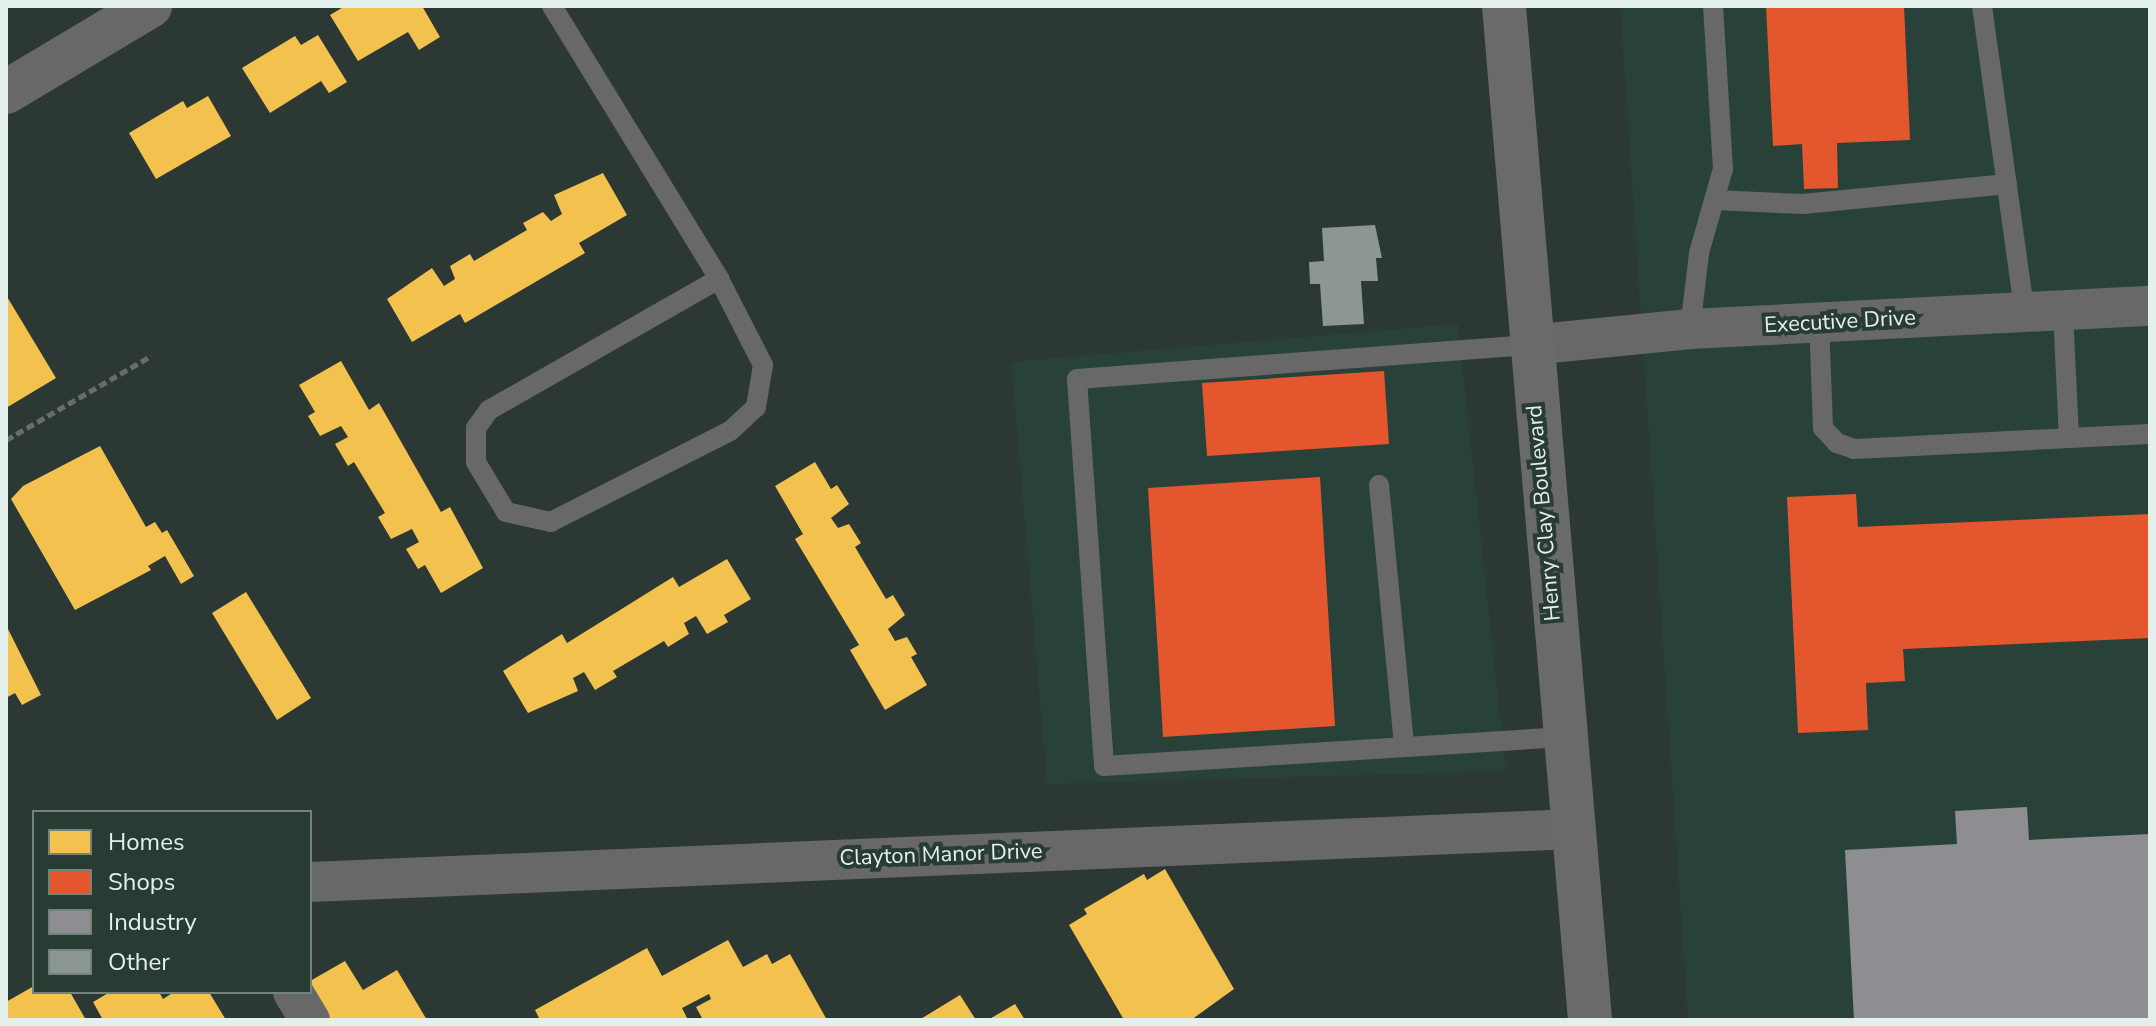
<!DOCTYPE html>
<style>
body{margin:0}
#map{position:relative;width:2156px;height:1026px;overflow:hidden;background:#2c3833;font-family:"Nunito Sans",sans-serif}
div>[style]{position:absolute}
.built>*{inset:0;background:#294239}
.homes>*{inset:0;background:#f2c14e}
.shops>*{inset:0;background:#e4572e}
.industry>*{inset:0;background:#8d8d92}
.building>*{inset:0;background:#8c9692}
.path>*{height:5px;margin-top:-2.5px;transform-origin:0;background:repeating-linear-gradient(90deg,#6a6c6a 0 8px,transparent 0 12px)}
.service>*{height:20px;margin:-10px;padding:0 10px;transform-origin:10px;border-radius:10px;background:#696868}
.minor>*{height:40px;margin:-20px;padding:0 20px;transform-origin:20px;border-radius:20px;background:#696868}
.tertiary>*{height:44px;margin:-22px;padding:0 22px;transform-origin:22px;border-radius:22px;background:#696868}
.secondary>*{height:44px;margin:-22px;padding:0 22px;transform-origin:22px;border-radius:22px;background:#6a6b69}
span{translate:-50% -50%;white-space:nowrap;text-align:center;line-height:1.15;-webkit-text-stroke:8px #283c34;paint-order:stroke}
.street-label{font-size:22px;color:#e4f0eb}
.frame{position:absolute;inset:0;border:8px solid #e4f0eb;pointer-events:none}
.legend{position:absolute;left:32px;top:810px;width:280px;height:184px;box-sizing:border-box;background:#283c34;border:2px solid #73847d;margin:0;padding:10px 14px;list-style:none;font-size:24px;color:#e4f0eb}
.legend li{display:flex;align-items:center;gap:16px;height:40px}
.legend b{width:40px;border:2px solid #73847d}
</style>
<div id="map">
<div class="built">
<div style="clip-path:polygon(1620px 6px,2150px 6px,2150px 1020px,1688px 1020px)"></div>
<div style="clip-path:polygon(1458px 324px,1506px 771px,1047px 784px,1011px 362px)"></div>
</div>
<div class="homes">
<div style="clip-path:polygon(345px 6px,422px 6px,440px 37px,419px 50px,408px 32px,358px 61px,330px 15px)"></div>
<div style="clip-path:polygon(318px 35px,347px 82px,329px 93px,321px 81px,270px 113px,242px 68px,295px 36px,301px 45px)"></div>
<div style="clip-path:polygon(208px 96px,231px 136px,156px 179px,129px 133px,183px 101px,187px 108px)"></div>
<div style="clip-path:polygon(603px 173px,627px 215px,579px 243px,585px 253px,465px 323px,460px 314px,412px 342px,387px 299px,432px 268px,444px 286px,455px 279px,450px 266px,470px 254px,474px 261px,527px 230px,523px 223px,543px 212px,551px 221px,562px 214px,554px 195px)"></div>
<div style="clip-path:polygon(6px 295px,56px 378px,6px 408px)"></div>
<div style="clip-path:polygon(341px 361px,369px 410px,379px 403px,441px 512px,450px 507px,483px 568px,441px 593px,425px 565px,418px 569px,406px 549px,419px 542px,412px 529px,391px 539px,378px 517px,385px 513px,354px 462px,348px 466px,335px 444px,348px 437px,341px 426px,320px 436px,308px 416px,315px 412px,299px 385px)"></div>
<div style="clip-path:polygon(100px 446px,146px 527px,155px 522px,162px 533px,167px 530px,194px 576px,181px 584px,165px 556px,148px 566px,151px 570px,75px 610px,11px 499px,23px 486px)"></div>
<div style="clip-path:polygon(815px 462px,831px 489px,837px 485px,849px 504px,831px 518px,838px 528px,849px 524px,861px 543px,855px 547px,886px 599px,893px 595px,905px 615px,888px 629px,895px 641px,907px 637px,917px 654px,911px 657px,927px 685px,885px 710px,850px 650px,859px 645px,795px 539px,803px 534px,775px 486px)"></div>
<div style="clip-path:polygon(727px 559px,751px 599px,724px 615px,728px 622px,707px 634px,696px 616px,684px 623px,689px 634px,668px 647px,664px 641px,613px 671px,617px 677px,595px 690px,584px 672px,573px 678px,578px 691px,528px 713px,503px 671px,562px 634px,567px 643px,673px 577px,679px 587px)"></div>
<div style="clip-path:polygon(246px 592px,311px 698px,277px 720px,212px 613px)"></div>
<div style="clip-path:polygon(6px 625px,41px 695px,22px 705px,15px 693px,6px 698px)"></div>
<div style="clip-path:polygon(1165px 869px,1234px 989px,1191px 1020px,1124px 1020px,1069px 925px,1087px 914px,1084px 909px,1144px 874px,1147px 880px)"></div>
<div style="clip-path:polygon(728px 940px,743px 967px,767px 954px,772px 964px,790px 954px,827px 1020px,703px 1020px,696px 1007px,711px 999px,709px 994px,682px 1008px,688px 1020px,540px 1020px,535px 1010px,647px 948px,662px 976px)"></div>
<div style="clip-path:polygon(345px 961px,363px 990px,397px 970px,427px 1020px,325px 1020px,310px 981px)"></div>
<div style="clip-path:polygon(34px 986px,34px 992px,70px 992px,86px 1020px,6px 1020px,6px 1002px)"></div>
<div style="clip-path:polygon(110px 992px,159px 992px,163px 999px,174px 992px,209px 992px,226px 1020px,103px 1020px,93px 1002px)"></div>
<div style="clip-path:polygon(960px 995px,976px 1020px,919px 1020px)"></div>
<div style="clip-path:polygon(1015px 1004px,1025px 1020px,988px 1020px)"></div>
</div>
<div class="shops">
<div style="clip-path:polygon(1766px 6px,1904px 6px,1910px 140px,1837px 143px,1838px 188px,1804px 189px,1802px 144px,1773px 146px)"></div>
<div style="clip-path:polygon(1384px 371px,1389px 444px,1207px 456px,1202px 383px)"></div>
<div style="clip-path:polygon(1320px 477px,1335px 726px,1163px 737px,1148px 488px)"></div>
<div style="clip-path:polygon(1856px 494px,1858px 527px,2150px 514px,2150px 638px,1903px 649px,1905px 681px,1866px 683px,1868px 730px,1798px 733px,1787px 497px)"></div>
</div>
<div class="industry">
<div style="clip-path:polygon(2027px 807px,2029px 840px,2150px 834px,2150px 1020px,1854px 1020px,1845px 850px,1957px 844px,1955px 811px)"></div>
</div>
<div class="building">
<div style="clip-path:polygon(1375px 225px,1382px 258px,1376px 258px,1378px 281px,1361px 281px,1364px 324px,1323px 326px,1320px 284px,1310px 284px,1309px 262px,1324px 261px,1322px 228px)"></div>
</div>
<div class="path">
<div style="left:6px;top:440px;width:168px;rotate:-30.1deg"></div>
</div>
<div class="service">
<div style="left:552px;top:6px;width:320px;rotate:58.5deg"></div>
<div style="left:719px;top:279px;width:97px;rotate:62.9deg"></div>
<div style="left:763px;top:365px;width:43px;rotate:99.5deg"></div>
<div style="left:756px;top:407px;width:35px;rotate:137deg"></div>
<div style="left:730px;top:431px;width:201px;rotate:153.1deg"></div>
<div style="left:551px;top:522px;width:46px;rotate:-167.5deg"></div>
<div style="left:506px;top:512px;width:58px;rotate:-121deg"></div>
<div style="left:476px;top:462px;width:34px;rotate:-90deg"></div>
<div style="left:476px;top:428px;width:22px;rotate:-54deg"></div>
<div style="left:489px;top:410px;width:265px;rotate:-29.7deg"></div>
<div style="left:1982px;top:6px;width:311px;rotate:82.1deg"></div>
<div style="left:1714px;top:200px;width:89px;rotate:2.6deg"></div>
<div style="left:1803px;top:204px;width:205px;rotate:-5.6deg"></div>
<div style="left:1819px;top:322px;width:106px;rotate:87.8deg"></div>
<div style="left:1823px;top:428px;width:21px;rotate:47deg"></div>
<div style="left:1837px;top:443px;width:18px;rotate:19deg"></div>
<div style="left:1854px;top:449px;width:215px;rotate:-2.9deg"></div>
<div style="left:2069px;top:438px;width:127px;rotate:-92.7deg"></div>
<div style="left:1690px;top:329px;width:77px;rotate:-83.2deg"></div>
<div style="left:1699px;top:253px;width:87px;rotate:-74.1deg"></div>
<div style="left:1723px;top:169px;width:163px;rotate:-93.5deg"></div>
<div style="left:1530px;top:345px;width:454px;rotate:175.7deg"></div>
<div style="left:1077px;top:379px;width:388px;rotate:86deg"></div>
<div style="left:1104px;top:766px;width:461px;rotate:-3.6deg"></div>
<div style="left:2069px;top:438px;width:81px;rotate:-2.8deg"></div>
<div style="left:1379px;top:485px;width:261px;rotate:84.5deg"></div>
</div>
<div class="minor">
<div style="left:1530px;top:345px;width:161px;rotate:-5.7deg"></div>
<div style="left:1690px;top:329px;width:461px;rotate:-2.9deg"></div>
<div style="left:310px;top:882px;width:1263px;rotate:-2.4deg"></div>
<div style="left:293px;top:992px;width:33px;rotate:59deg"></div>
</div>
<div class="tertiary">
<div style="left:6px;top:92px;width:168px;rotate:-30.8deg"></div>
</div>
<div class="secondary">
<div style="left:1504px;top:6px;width:1018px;rotate:85.15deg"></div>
</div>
<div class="street-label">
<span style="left:1840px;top:322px;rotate:-3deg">Executive Drive</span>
<span style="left:1544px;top:513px;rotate:-95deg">Henry Clay Boulevard</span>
<span style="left:941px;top:855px;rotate:-2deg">Clayton Manor Drive</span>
</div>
<div class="frame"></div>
<ul class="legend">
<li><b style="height:22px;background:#f2c14e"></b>Homes</li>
<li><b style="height:22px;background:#e4572e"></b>Shops</li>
<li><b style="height:22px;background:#8d8d92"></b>Industry</li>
<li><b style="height:22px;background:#8c9692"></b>Other</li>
</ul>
</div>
